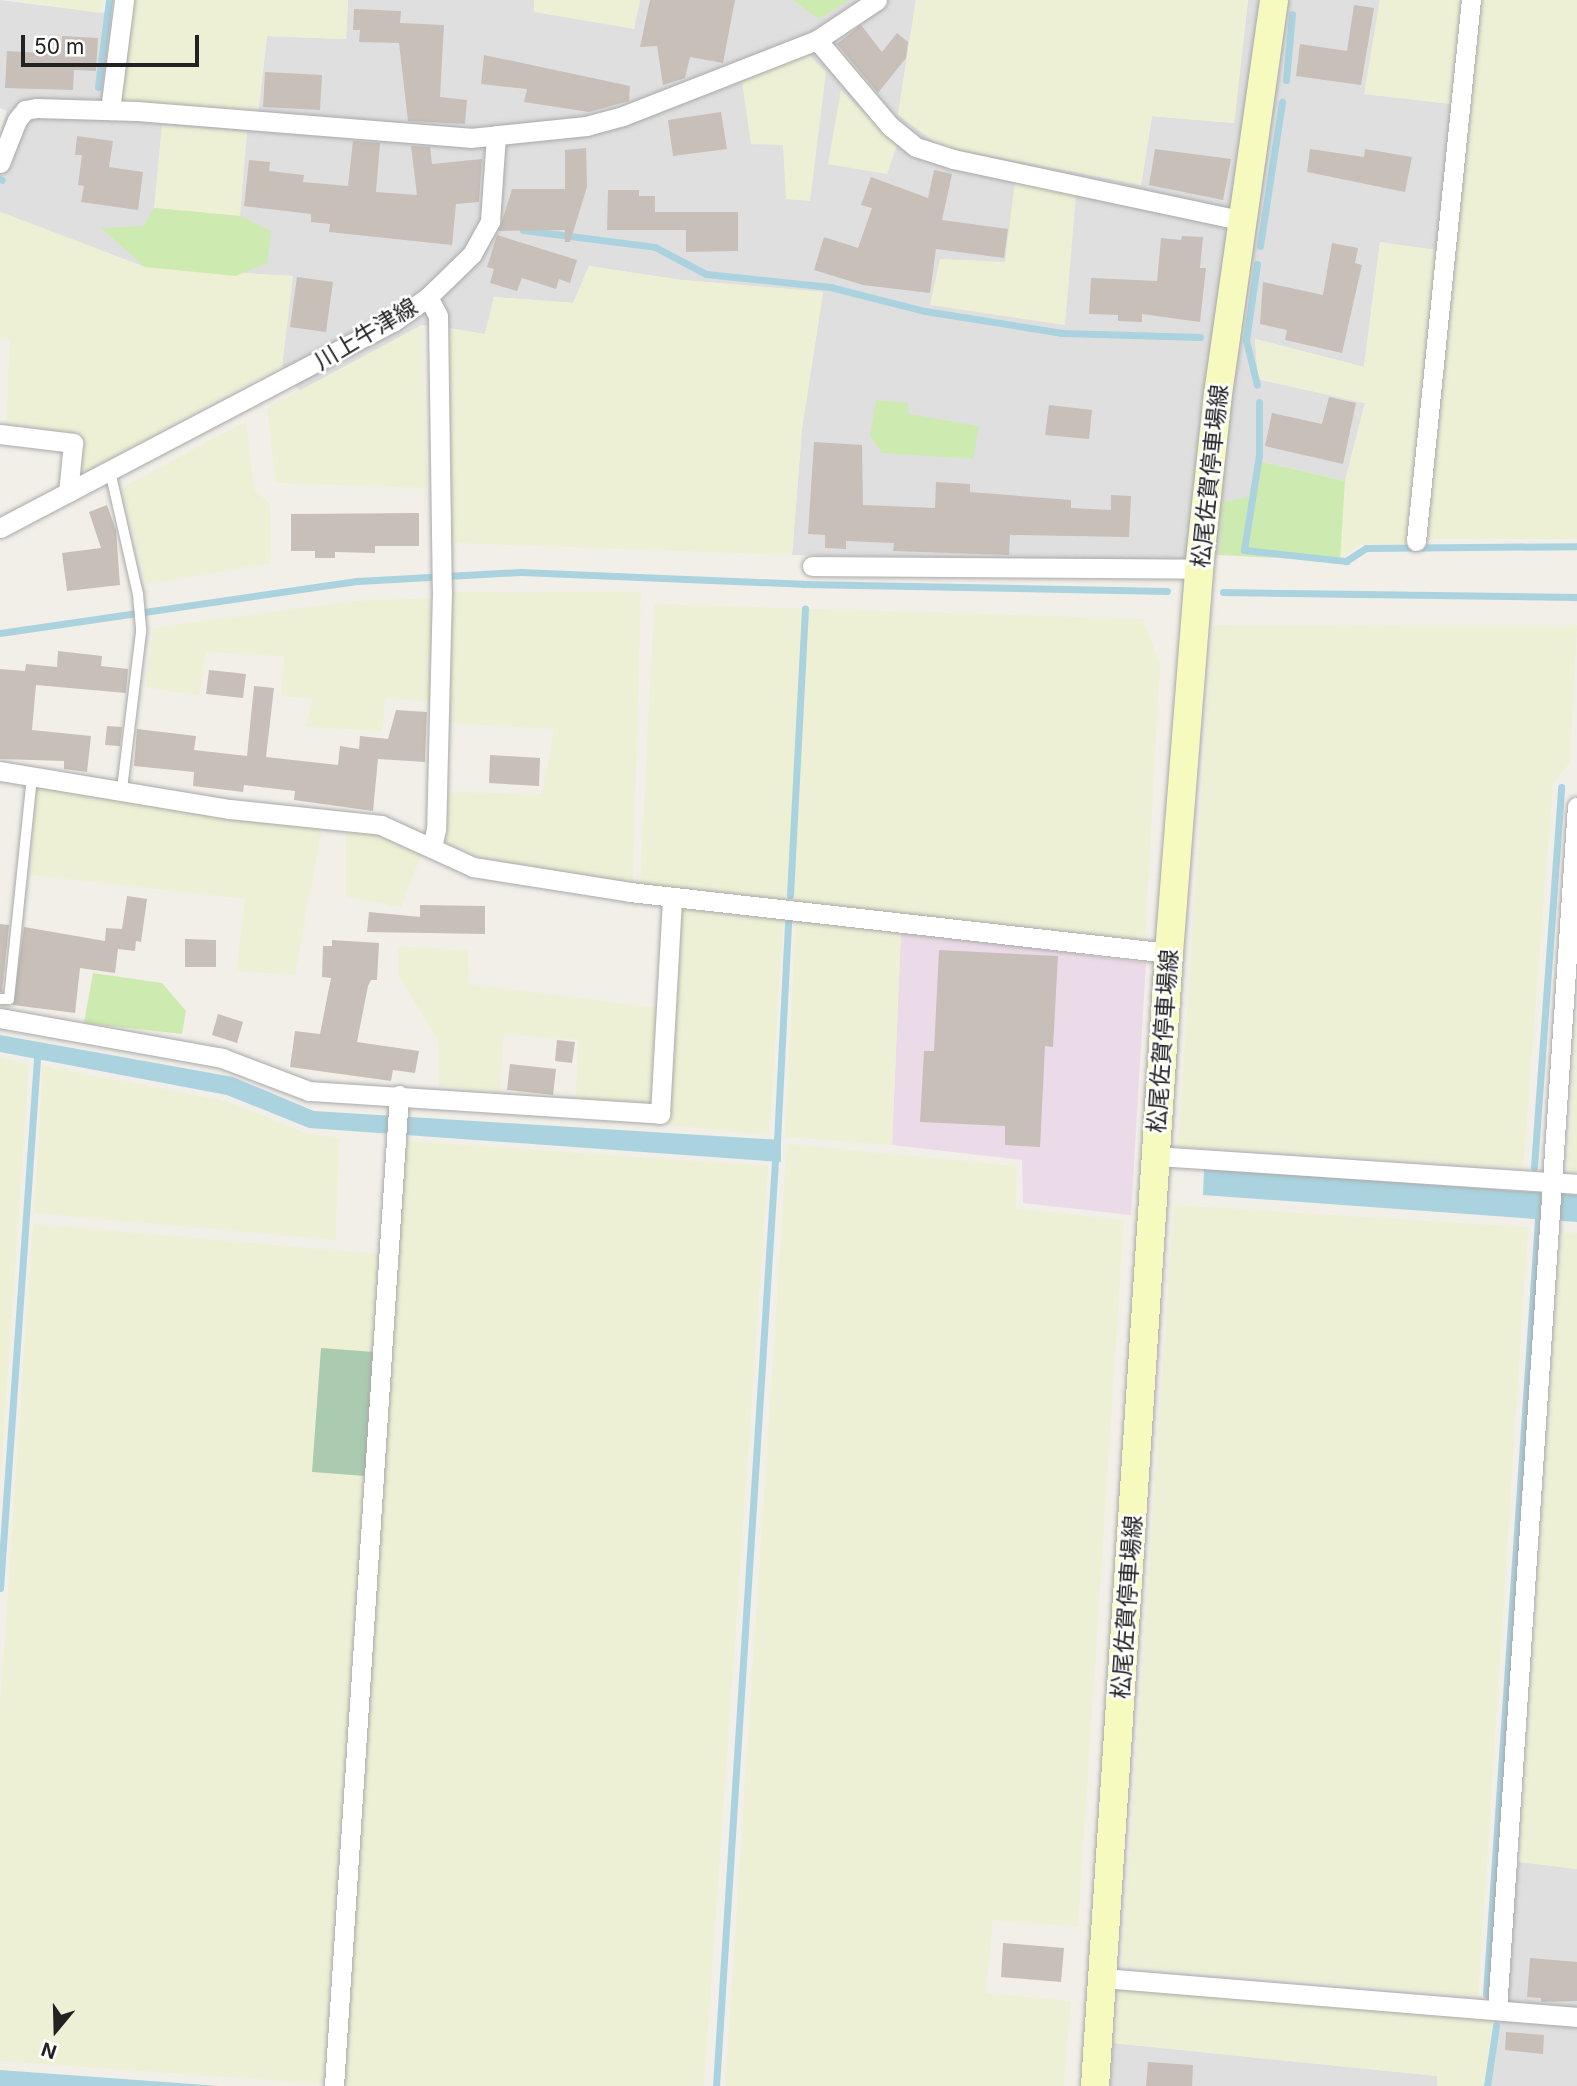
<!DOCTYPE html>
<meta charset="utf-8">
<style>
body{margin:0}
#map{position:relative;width:1577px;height:2086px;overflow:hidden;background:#f2efe9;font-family:Inter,"Noto Sans JP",sans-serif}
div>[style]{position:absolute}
.residential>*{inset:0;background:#e0dfdf}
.industrial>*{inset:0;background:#ebdbe8}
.farmland>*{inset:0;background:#eef0d5}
.grass>*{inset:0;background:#cdebb0}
.cemetery>*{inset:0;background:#aacbaf}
.water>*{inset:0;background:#aad3df}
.stream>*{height:7px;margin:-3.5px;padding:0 3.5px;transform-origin:3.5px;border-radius:3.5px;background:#aad3df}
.building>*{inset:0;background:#c7bfb8}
.roads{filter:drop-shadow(0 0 2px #a9a9a9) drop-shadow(0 0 2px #a9a9a9)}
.lane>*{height:10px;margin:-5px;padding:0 5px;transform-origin:5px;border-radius:5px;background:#fff}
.street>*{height:19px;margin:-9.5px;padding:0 9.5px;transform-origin:9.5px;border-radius:9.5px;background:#fff}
.secondary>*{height:28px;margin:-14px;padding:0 14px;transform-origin:14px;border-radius:14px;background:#f7fabf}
span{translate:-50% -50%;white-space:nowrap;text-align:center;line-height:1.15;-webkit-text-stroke:5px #fff;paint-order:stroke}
.street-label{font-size:23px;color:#222}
.north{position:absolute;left:21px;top:1995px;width:70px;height:70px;-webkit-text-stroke:5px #fff;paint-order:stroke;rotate:199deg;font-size:19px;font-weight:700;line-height:28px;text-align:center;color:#222}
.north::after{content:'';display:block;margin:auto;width:24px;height:32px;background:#222;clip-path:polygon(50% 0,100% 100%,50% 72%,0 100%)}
.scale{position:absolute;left:21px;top:35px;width:178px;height:32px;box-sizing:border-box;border:4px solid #222;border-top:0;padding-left:9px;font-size:21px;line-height:24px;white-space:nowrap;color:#222;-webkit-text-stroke:5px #fff;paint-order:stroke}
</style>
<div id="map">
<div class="residential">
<div style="clip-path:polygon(0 0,129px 16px,258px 112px,267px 36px,346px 39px,348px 0,916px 0,898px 115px,1141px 185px,1152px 116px,1234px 123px,1248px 0,1380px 0,1365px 94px,1452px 104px,1436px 250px,1380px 243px,1364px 367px,1255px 339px,1258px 379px,1365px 403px,1345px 481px,1259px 461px,1248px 498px,1223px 502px,1219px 555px,1170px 560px,792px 555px,802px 428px,823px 292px,681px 280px,589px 266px,574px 303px,494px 297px,485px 334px,422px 325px,300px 391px,282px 366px,292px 276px,145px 267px,0 212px,0 132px,7px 111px,0 108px)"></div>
<div style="clip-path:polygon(1519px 1862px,1577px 1869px,1577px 2086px,1484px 2086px)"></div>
<div style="clip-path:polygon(1113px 2043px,1438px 2076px,1437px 2086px,1110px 2086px)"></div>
</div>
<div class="industrial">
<div style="clip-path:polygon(901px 930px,1146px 963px,1131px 1215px,1023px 1203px,1022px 1160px,892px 1145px)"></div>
</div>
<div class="farmland">
<div style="clip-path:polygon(10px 0,102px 0,100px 13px)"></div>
<div style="clip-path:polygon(131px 0,348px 0,346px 39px,267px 36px,258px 113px,118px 102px)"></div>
<div style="clip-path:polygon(534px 0,640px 0,634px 29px,534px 12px)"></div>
<div style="clip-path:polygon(916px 0,1248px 0,1234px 123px,1152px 116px,1141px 185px,940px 146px,898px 115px)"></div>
<div style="clip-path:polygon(1380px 0,1462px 0,1452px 104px,1364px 94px)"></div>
<div style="clip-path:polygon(1482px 0,1577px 0,1577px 539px,1428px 539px)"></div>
<div style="clip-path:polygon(808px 54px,826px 72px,810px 201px,786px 199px,783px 145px,751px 144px,742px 82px)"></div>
<div style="clip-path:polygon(841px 90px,897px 145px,887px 174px,828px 164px)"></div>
<div style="clip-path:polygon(162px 125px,247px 132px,240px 216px,154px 208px)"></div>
<div style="clip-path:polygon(1015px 181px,1076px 195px,1065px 325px,930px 305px,940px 259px,1005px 262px)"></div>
<div style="clip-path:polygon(0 212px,145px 267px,293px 276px,282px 366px,82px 474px,82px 434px,6px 422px,10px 340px,0 338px)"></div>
<div style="clip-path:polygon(1380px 242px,1436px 250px,1409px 544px,1359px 545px,1340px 561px,1345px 481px,1365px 403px,1258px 379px,1255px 339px,1364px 367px)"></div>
<div style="clip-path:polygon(589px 266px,681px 280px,823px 292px,802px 428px,792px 555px,450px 543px,449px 328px,485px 334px,494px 297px,573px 303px)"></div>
<div style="clip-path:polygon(422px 325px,427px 488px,276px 483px,267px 408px)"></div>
<div style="clip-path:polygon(246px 421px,254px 489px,270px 504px,271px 563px,146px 584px,122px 488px)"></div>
<div style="clip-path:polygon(450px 592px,641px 592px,633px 884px,492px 861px,446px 843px,448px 792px,542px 794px,554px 729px,448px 723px)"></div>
<div style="clip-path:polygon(434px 598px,432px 702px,386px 698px,382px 731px,306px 727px,312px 699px,281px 696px,284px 656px,206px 652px,199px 696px,146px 687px,153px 628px,352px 601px)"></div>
<div style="clip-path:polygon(654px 604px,1143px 619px,1160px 664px,1145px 940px,640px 884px)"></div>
<div style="clip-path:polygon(1213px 625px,1577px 626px,1570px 763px,1553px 783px,1523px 1168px,1178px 1146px)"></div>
<div style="clip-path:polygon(36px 787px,209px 815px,322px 827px,295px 975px,236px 971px,245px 899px,31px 875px)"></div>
<div style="clip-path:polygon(346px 830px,384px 836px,421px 855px,401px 907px,346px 897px)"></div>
<div style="clip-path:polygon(678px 907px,784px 918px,769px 1135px,667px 1125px)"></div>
<div style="clip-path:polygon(796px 920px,901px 930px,892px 1145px,785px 1137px)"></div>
<div style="clip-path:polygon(398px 946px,468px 951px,469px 984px,658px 1008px,651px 1106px,576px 1099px,578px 1040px,504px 1034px,500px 1092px,439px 1086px,438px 1040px,398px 975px)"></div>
<div style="clip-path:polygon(1577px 1001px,1577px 1172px,1568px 1171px)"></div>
<div style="clip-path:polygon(0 1058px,29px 1064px,0 1484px)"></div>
<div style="clip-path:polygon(43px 1066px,226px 1101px,308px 1134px,339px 1138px,336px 1240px,34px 1213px)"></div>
<div style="clip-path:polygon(406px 1141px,768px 1166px,704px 2086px,344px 2086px)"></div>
<div style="clip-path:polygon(787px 1144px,1016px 1166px,1016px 1209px,1124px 1220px,1078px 1927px,993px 1920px,986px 1993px,1071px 2001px,1064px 2086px,725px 2086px)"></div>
<div style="clip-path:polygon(1174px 1205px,1528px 1227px,1478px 1996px,1122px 1966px)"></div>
<div style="clip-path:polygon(33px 1224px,380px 1254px,374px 1352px,321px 1349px,312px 1472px,365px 1476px,323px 2084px,0 2061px,0 1708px)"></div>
<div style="clip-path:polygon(1561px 1232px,1577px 1233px,1577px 1869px,1519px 1862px)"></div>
<div style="clip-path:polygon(1119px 1984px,1493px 2018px,1484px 2086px,1437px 2086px,1437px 2076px,1113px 2043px)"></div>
</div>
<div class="grass">
<div style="clip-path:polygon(793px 0,849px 0,819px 19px)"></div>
<div style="clip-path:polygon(154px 208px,240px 216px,271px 231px,267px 263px,236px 276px,145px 267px,101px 228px,144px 226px)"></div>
<div style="clip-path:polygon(876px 400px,908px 403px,909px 414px,979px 426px,973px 459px,882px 453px,870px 436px)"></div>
<div style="clip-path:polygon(1259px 461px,1345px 481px,1340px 561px,1219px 555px,1223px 502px,1248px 497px)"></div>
<div style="clip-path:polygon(93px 973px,162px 983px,186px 1011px,182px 1034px,84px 1023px)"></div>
</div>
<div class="cemetery">
<div style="clip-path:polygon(321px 1348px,374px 1352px,365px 1476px,312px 1472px)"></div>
</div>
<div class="water">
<div style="clip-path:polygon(0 1035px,233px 1077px,314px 1111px,781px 1140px,781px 1162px,309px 1128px,227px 1095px,0 1052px)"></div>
<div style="clip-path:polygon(1204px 1169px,1577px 1195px,1577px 1222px,1203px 1195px)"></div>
<div style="clip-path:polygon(0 2070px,219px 2086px,0 2086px)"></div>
</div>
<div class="stream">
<div style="left:1286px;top:80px;width:66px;rotate:-84.8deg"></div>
<div style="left:98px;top:87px;width:88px;rotate:-82.8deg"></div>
<div style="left:0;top:179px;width:2px;rotate:27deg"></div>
<div style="left:523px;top:230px;width:133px;rotate:7.3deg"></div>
<div style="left:655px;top:247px;width:58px;rotate:27.9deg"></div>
<div style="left:706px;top:274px;width:125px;rotate:6deg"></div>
<div style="left:830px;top:287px;width:98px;rotate:14.2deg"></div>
<div style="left:925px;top:311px;width:139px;rotate:9.1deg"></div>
<div style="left:1062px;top:333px;width:138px;rotate:1.7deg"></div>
<div style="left:1260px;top:246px;width:146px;rotate:-81.3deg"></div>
<div style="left:1257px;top:264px;width:77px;rotate:98.2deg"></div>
<div style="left:1246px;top:340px;width:46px;rotate:76.3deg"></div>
<div style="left:1259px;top:402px;width:53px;rotate:90deg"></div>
<div style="left:1259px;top:455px;width:96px;rotate:99deg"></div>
<div style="left:1244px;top:550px;width:103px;rotate:6.2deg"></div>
<div style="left:1346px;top:561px;width:24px;rotate:-33deg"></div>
<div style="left:1366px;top:548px;width:211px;rotate:-0.5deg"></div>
<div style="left:1223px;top:592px;width:354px;rotate:0.8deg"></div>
<div style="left:0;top:633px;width:362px;rotate:-8.3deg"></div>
<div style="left:358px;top:581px;width:163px;rotate:-3.2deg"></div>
<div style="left:521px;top:572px;width:282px;rotate:2.4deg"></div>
<div style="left:803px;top:584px;width:364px;rotate:1.1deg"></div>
<div style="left:790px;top:895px;width:287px;rotate:-87deg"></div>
<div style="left:777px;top:1141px;width:220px;rotate:-87.1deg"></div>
<div style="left:1534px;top:1167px;width:381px;rotate:-85.9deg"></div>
<div style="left:0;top:1588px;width:530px;rotate:-86deg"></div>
<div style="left:1486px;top:1994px;width:777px;rotate:-86.16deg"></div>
<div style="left:716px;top:2086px;width:927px;rotate:-86.35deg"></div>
<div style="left:1487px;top:2086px;width:61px;rotate:-81.5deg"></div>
</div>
<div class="building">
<div style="clip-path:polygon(650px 0,735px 0,723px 63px,690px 57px,685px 78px,663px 85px,657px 46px,640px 47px)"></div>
<div style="clip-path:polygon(1354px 5px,1374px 8px,1361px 85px,1296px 76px,1300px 44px,1347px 51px)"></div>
<div style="clip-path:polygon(354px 9px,401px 11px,400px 23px,444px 25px,440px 97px,467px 100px,465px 124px,408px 121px,399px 43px,359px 42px,360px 30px,353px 30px)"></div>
<div style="clip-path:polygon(861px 25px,882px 52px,897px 33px,908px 42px,906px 58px,878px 93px,837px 44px)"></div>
<div style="clip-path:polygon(62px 36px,98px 38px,96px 71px,74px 70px,73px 90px,5px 88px,7px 51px,61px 54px)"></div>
<div style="clip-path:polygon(484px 55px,630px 86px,629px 101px,589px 112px,524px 102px,527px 89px,481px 84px)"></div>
<div style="clip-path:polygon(265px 72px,322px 75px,320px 110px,263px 107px)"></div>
<div style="clip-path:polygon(721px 112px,727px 149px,673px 156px,668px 120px)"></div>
<div style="clip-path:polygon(77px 136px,113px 141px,109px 167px,143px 172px,138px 210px,81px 202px,84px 186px,78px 185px,82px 155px,75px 155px)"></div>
<div style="clip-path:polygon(353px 141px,380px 143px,376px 192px,417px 195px,411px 146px,430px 147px,432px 164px,482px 159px,479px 202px,456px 204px,452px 245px,329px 232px,330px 224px,311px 222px,311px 214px,244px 206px,249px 160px,270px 162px,269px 171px,304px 175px,303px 182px,348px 186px)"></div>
<div style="clip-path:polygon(586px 148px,587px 187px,570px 242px,565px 242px,565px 230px,499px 231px,512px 189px,565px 189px,565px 150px)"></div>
<div style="clip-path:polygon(1155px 149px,1231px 159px,1223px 200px,1149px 185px)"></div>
<div style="clip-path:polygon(1310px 149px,1364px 157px,1365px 149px,1412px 157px,1405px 192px,1307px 172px)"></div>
<div style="clip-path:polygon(934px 170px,952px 174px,942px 220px,1008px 229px,1004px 258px,936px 249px,930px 293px,863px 285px,814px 270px,824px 237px,858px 248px,872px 208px,861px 205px,871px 177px,928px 198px)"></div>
<div style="clip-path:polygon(608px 190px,639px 190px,639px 196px,655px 196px,655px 212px,738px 212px,738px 251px,686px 252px,686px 230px,607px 230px)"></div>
<div style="clip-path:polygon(497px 235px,577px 260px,570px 283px,559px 279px,556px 289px,522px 278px,517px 291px,490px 283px,494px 269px,487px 267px)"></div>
<div style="clip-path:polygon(1182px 236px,1203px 237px,1200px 268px,1206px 268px,1200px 322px,1142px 314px,1142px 322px,1118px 321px,1118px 315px,1089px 314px,1091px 278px,1157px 281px,1161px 238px,1181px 240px)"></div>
<div style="clip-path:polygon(1332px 243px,1358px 248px,1355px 263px,1362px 265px,1342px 353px,1285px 340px,1287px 330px,1260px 324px,1263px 282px,1323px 295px)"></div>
<div style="clip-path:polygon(297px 277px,333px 282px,326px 332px,290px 327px)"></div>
<div style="clip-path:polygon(1329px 397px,1356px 403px,1343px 464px,1265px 446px,1272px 413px,1322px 424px)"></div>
<div style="clip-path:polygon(1049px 405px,1092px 410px,1089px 439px,1045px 435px)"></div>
<div style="clip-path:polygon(814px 442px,862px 445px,863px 505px,935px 508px,936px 482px,970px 484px,970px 492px,1071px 500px,1071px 508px,1111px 510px,1111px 495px,1131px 496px,1129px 537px,1010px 535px,1009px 555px,893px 551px,894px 543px,846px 541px,846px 549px,825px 548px,825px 535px,808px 534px)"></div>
<div style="clip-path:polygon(107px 505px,116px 530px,120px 585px,67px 591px,62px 553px,101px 548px,89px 512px)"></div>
<div style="clip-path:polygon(419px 513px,419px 546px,375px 546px,375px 553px,335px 552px,335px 558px,315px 558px,315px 551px,291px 551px,291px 514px)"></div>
<div style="clip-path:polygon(58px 651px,102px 656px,101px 666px,128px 669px,126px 693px,36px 685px,32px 730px,91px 736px,87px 772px,64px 769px,64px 761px,0 759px,0 669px,25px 671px,26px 664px,57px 667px)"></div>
<div style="clip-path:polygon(209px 670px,246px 674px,243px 698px,206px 694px)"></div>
<div style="clip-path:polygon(254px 686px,274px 688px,266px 757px,338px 765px,340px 746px,359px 749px,360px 736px,388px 739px,396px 710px,427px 712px,425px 762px,378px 759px,373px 811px,294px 800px,295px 791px,244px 785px,243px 792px,193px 786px,194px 772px,134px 766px,137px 729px,196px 736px,194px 750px,247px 756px)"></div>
<div style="clip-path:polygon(107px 726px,122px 727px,120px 746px,105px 745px)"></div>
<div style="clip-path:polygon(490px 755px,540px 758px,539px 786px,489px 783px)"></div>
<div style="clip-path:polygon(127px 896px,147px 899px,141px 942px,136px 941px,135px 951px,118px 949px,115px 973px,80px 968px,75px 1013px,13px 1005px,24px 927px,105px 941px,106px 928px,122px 929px)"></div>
<div style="clip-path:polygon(420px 905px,485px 906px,485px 934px,367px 932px,369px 912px,420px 917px)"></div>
<div style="clip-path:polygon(0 924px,9px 925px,2px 992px,0 992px)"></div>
<div style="clip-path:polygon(185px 939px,216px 940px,216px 967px,185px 967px)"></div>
<div style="clip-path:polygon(332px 940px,379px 943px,377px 980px,371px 980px,368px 986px,357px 1042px,419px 1051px,415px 1073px,393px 1070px,391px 1081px,290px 1067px,295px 1031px,320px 1034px,331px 978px,322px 977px,323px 946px,332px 946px)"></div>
<div style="clip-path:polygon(939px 950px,1058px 956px,1053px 1047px,1045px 1046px,1040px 1147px,1005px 1145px,1005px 1126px,920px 1122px,924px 1051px,934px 1051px)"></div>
<div style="clip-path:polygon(218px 1014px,243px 1022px,237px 1043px,212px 1035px)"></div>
<div style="clip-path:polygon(557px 1040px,575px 1042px,572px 1063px,555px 1061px)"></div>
<div style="clip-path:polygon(510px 1064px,556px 1069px,553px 1095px,507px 1090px)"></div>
<div style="clip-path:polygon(1003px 1943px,1064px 1948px,1061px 1982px,1001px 1977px)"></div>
<div style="clip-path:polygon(1530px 1958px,1577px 1962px,1577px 2001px,1541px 2002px,1541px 1998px,1527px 1997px)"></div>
<div style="clip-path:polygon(1506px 2032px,1544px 2035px,1543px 2054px,1505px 2050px)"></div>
<div style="clip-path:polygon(1148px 2062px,1193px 2065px,1192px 2086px,1146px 2086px)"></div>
</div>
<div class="roads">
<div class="lane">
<div style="left:110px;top:471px;width:126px;rotate:77.2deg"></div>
<div style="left:138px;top:594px;width:38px;rotate:85deg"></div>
<div style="left:141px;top:632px;width:159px;rotate:96.9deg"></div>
<div style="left:0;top:999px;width:9px"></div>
<div style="left:9px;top:999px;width:225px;rotate:-84.1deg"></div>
</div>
<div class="street">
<div style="left:817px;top:40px;width:113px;rotate:49.7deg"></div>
<div style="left:890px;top:126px;width:33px;rotate:39deg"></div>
<div style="left:916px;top:147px;width:39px;rotate:18deg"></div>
<div style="left:953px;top:159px;width:298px;rotate:12deg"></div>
<div style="left:110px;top:110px;width:111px;rotate:-82.7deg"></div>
<div style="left:0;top:163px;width:46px;rotate:-68.4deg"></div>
<div style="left:17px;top:120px;width:13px;rotate:-51deg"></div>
<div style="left:25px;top:110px;width:11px;rotate:-10deg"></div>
<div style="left:36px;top:108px;width:101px;rotate:1.7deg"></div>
<div style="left:137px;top:111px;width:334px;rotate:4.6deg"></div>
<div style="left:470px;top:138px;width:117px;rotate:-5.9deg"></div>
<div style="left:586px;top:126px;width:38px;rotate:-15deg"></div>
<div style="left:623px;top:116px;width:208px;rotate:-21.4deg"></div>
<div style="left:817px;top:40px;width:72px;rotate:-33.7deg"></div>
<div style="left:428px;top:297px;width:21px;rotate:62deg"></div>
<div style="left:438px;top:316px;width:274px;rotate:89.2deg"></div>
<div style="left:442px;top:590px;width:239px;rotate:91.4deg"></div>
<div style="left:436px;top:829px;width:19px;rotate:102deg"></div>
<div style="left:0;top:434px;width:74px;rotate:7deg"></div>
<div style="left:73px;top:443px;width:50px;rotate:95.7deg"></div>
<div style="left:0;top:528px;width:444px;rotate:-27.7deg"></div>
<div style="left:393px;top:322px;width:43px;rotate:-35.5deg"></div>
<div style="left:428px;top:297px;width:62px;rotate:-44.3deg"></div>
<div style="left:472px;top:254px;width:38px;rotate:-61deg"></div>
<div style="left:490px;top:221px;width:86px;rotate:-86deg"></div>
<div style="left:1416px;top:541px;width:544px;rotate:-84.2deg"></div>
<div style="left:812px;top:566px;width:387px;rotate:0.4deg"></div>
<div style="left:0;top:771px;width:233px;rotate:9.4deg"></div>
<div style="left:230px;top:809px;width:152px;rotate:6deg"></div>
<div style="left:381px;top:825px;width:101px;rotate:24.5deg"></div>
<div style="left:473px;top:867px;width:159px;rotate:9deg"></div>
<div style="left:630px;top:892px;width:542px;rotate:6.46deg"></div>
<div style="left:0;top:1018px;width:226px;rotate:10.2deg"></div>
<div style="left:222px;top:1058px;width:93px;rotate:20.8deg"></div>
<div style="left:309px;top:1091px;width:352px;rotate:3.7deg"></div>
<div style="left:660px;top:1114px;width:216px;rotate:-86.8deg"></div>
<div style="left:1156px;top:1156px;width:422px;rotate:3.8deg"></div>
<div style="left:1103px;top:1978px;width:476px;rotate:4.7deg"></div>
<div style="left:1497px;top:2010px;width:1206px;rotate:-86.2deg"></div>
<div style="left:334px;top:2086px;width:993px;rotate:-86.25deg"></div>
</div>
<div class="secondary">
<div style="left:1095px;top:2086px;width:1135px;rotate:-86.26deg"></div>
<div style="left:1169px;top:953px;width:385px;rotate:-85.5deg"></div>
<div style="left:1199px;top:569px;width:176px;rotate:-83.8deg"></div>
<div style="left:1218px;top:394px;width:398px;rotate:-81.9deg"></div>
</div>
</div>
<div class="street-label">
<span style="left:366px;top:334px;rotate:-31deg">川上牛津線</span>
<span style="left:1210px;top:476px;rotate:-84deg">松尾佐賀停車場線</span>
<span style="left:1163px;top:1041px;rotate:-86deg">松尾佐賀停車場線</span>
<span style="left:1127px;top:1607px;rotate:-86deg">松尾佐賀停車場線</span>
</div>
<div class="north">N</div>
<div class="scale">50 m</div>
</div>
